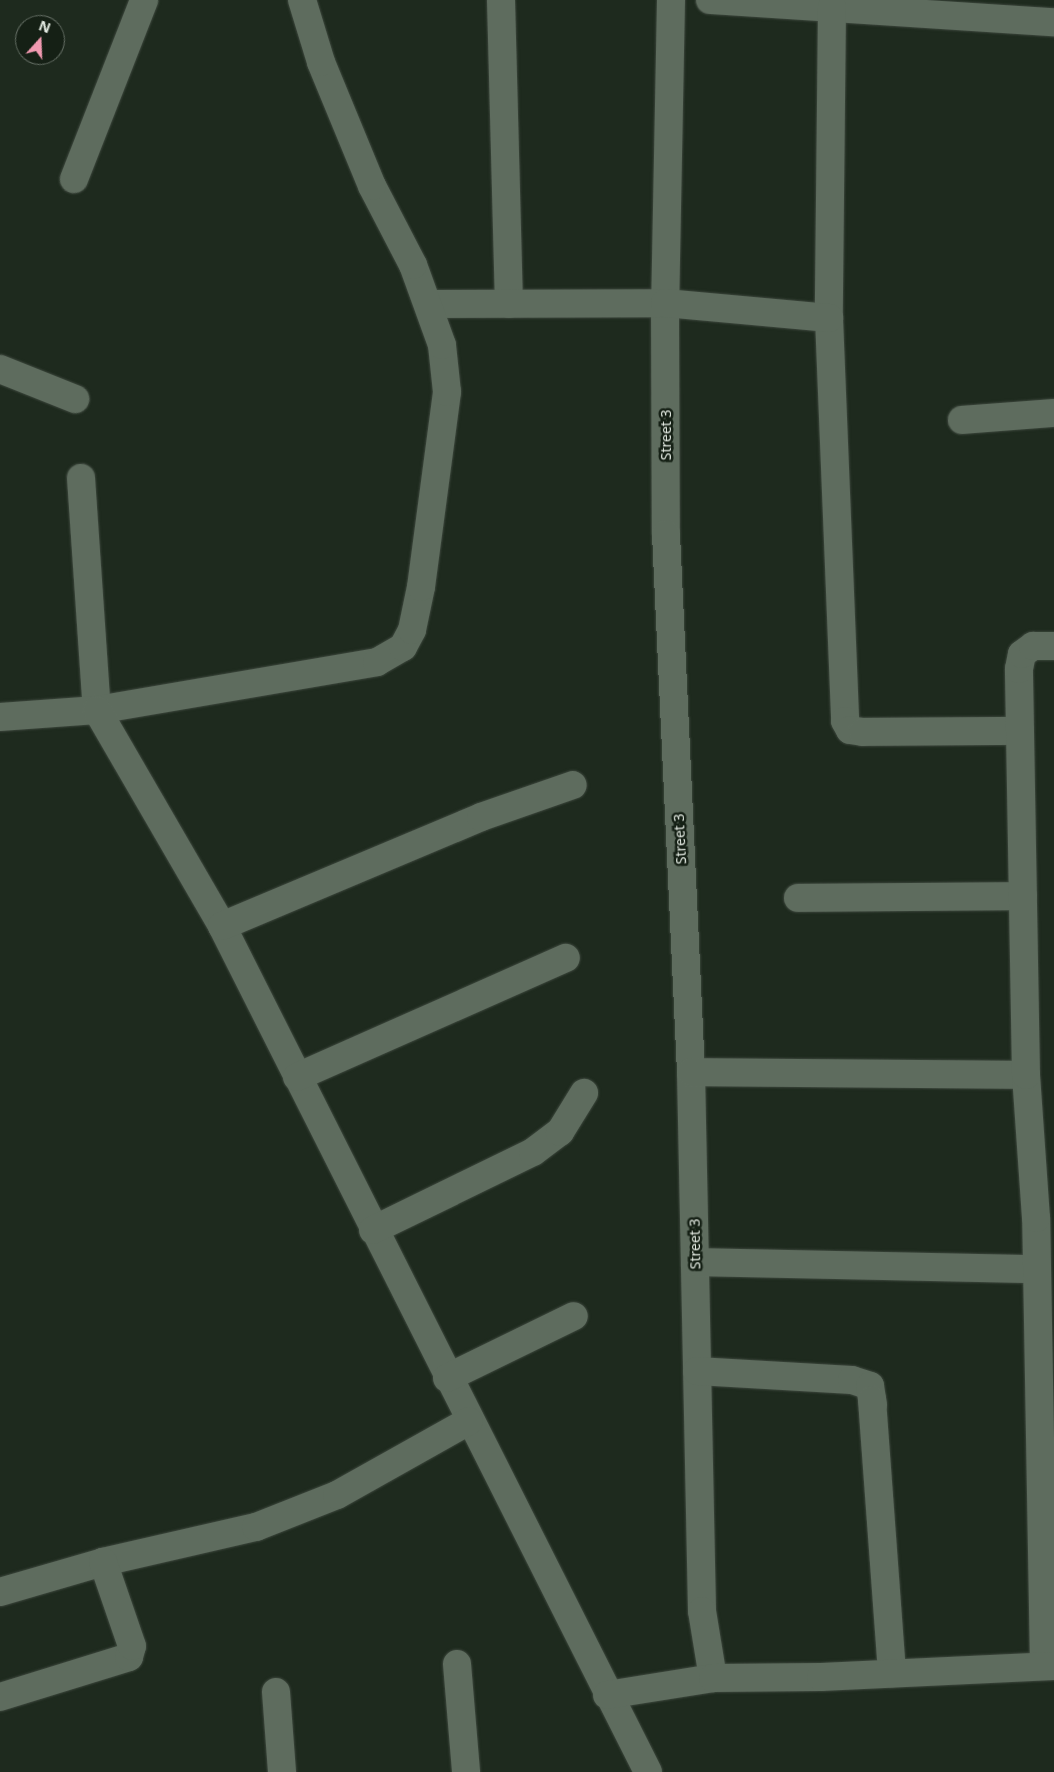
<!DOCTYPE html>
<style>
body{margin:0}
#map{position:relative;width:1054px;height:1772px;overflow:hidden;background:#1e2a1e;font-family:"Noto Sans",sans-serif}
div>[style]{position:absolute}
.roads{filter:drop-shadow(0 0 1px #3d473d) drop-shadow(0 0 1px #3d473d)}
.minor>*{height:28px;margin:-14px;padding:0 14px;transform-origin:14px;border-radius:14px;background:#5e6c5e}
span{translate:-50% -50%;white-space:nowrap;text-align:center;line-height:1.15;-webkit-text-stroke:5px #152015;paint-order:stroke}
.street-label{font-size:14px;color:#e5ece4}
.north{position:absolute;left:15px;top:15px;width:50px;height:50px;box-sizing:border-box;background:#152015;border:1px solid #687268;border-radius:50%;rotate:20deg;font-size:14px;font-weight:700;line-height:20px;text-align:center;color:#e5ece4}
.north::after{content:'';display:block;margin:auto;width:18px;height:22px;background:#f19ab1;clip-path:polygon(50% 0,100% 100%,50% 72%,0 100%)}
</style>
<div id="map">
<div class="roads">
<div class="minor">
<div style="left:501px;top:0;width:304px;rotate:88.5deg"></div>
<div style="left:671px;top:0;width:303px;rotate:91.1deg"></div>
<div style="left:665px;top:303px;width:231px;rotate:89.8deg"></div>
<div style="left:666px;top:534px;width:539px;rotate:87.34deg"></div>
<div style="left:691px;top:1072px;width:539px;rotate:88.83deg"></div>
<div style="left:702px;top:1611px;width:68px;rotate:80.7deg"></div>
<div style="left:710px;top:0;width:345px;rotate:3.7deg"></div>
<div style="left:832px;top:7px;width:311px;rotate:90.6deg"></div>
<div style="left:829px;top:318px;width:403px;rotate:87.7deg"></div>
<div style="left:845px;top:721px;width:10px;rotate:61deg"></div>
<div style="left:850px;top:730px;width:13px;rotate:9deg"></div>
<div style="left:863px;top:732px;width:157px;rotate:-0.4deg"></div>
<div style="left:74px;top:179px;width:192px;rotate:-68.6deg"></div>
<div style="left:428px;top:304px;width:237px;rotate:-0.2deg"></div>
<div style="left:665px;top:303px;width:165px;rotate:5.2deg"></div>
<div style="left:0;top:369px;width:81px;rotate:21.8deg"></div>
<div style="left:962px;top:420px;width:92px;rotate:-4.4deg"></div>
<div style="left:81px;top:478px;width:233px;rotate:86.1deg"></div>
<div style="left:97px;top:710px;width:284px;rotate:-9.7deg"></div>
<div style="left:377px;top:662px;width:30px;rotate:-30deg"></div>
<div style="left:403px;top:647px;width:19px;rotate:-62deg"></div>
<div style="left:412px;top:630px;width:44px;rotate:-78.2deg"></div>
<div style="left:421px;top:587px;width:197px;rotate:-82.4deg"></div>
<div style="left:447px;top:392px;width:47px;rotate:-96.1deg"></div>
<div style="left:442px;top:345px;width:85px;rotate:-109.9deg"></div>
<div style="left:413px;top:265px;width:89px;rotate:-117.4deg"></div>
<div style="left:372px;top:186px;width:134px;rotate:-112.4deg"></div>
<div style="left:321px;top:62px;width:65px;rotate:-107deg"></div>
<div style="left:0;top:717px;width:97px;rotate:-4.1deg"></div>
<div style="left:97px;top:710px;width:250px;rotate:59.9deg"></div>
<div style="left:222px;top:926px;width:947px;rotate:63.27deg"></div>
<div style="left:798px;top:898px;width:225px;rotate:-0.5deg"></div>
<div style="left:222px;top:926px;width:281px;rotate:-22.8deg"></div>
<div style="left:481px;top:817px;width:97px;rotate:-19.2deg"></div>
<div style="left:691px;top:1072px;width:335px;rotate:0.5deg"></div>
<div style="left:297px;top:1077px;width:294px;rotate:-23.9deg"></div>
<div style="left:373px;top:1230px;width:178px;rotate:-26deg"></div>
<div style="left:533px;top:1152px;width:34px;rotate:-37deg"></div>
<div style="left:560px;top:1132px;width:46px;rotate:-58.4deg"></div>
<div style="left:695px;top:1262px;width:341px;rotate:1.2deg"></div>
<div style="left:697px;top:1371px;width:155px;rotate:3.3deg"></div>
<div style="left:852px;top:1380px;width:19px;rotate:18deg"></div>
<div style="left:870px;top:1386px;width:19px;rotate:81deg"></div>
<div style="left:447px;top:1378px;width:141px;rotate:-26deg"></div>
<div style="left:872px;top:1400px;width:274px;rotate:85.8deg"></div>
<div style="left:0;top:1592px;width:107px;rotate:-16.2deg"></div>
<div style="left:103px;top:1562px;width:157px;rotate:-12.9deg"></div>
<div style="left:256px;top:1527px;width:87px;rotate:-21.6deg"></div>
<div style="left:337px;top:1495px;width:151px;rotate:-29.3deg"></div>
<div style="left:457px;top:1664px;width:108px;rotate:85.2deg"></div>
<div style="left:1044px;top:1666px;width:448px;rotate:-91deg"></div>
<div style="left:1036px;top:1218px;width:143px;rotate:-94deg"></div>
<div style="left:1026px;top:1075px;width:406px;rotate:-91deg"></div>
<div style="left:1019px;top:669px;width:15px;rotate:-79deg"></div>
<div style="left:1022px;top:654px;width:14px;rotate:-36deg"></div>
<div style="left:1033px;top:646px;width:21px"></div>
<div style="left:276px;top:1692px;width:80px;rotate:85.7deg"></div>
<div style="left:607px;top:1695px;width:107px;rotate:-9.1deg"></div>
<div style="left:713px;top:1678px;width:108px;rotate:-0.5deg"></div>
<div style="left:821px;top:1677px;width:233px;rotate:-2.7deg"></div>
<div style="left:0;top:1697px;width:135px;rotate:-17.2deg"></div>
<div style="left:129px;top:1657px;width:11px;rotate:-75deg"></div>
<div style="left:132px;top:1646px;width:89px;rotate:-109deg"></div>
</div>
</div>
<div class="street-label">
<span style="left:666px;top:435px;rotate:-90deg">Street 3</span>
<span style="left:680px;top:839px;rotate:-93deg">Street 3</span>
<span style="left:695px;top:1244px;rotate:-91deg">Street 3</span>
</div>
<div class="north">N</div>
</div>
